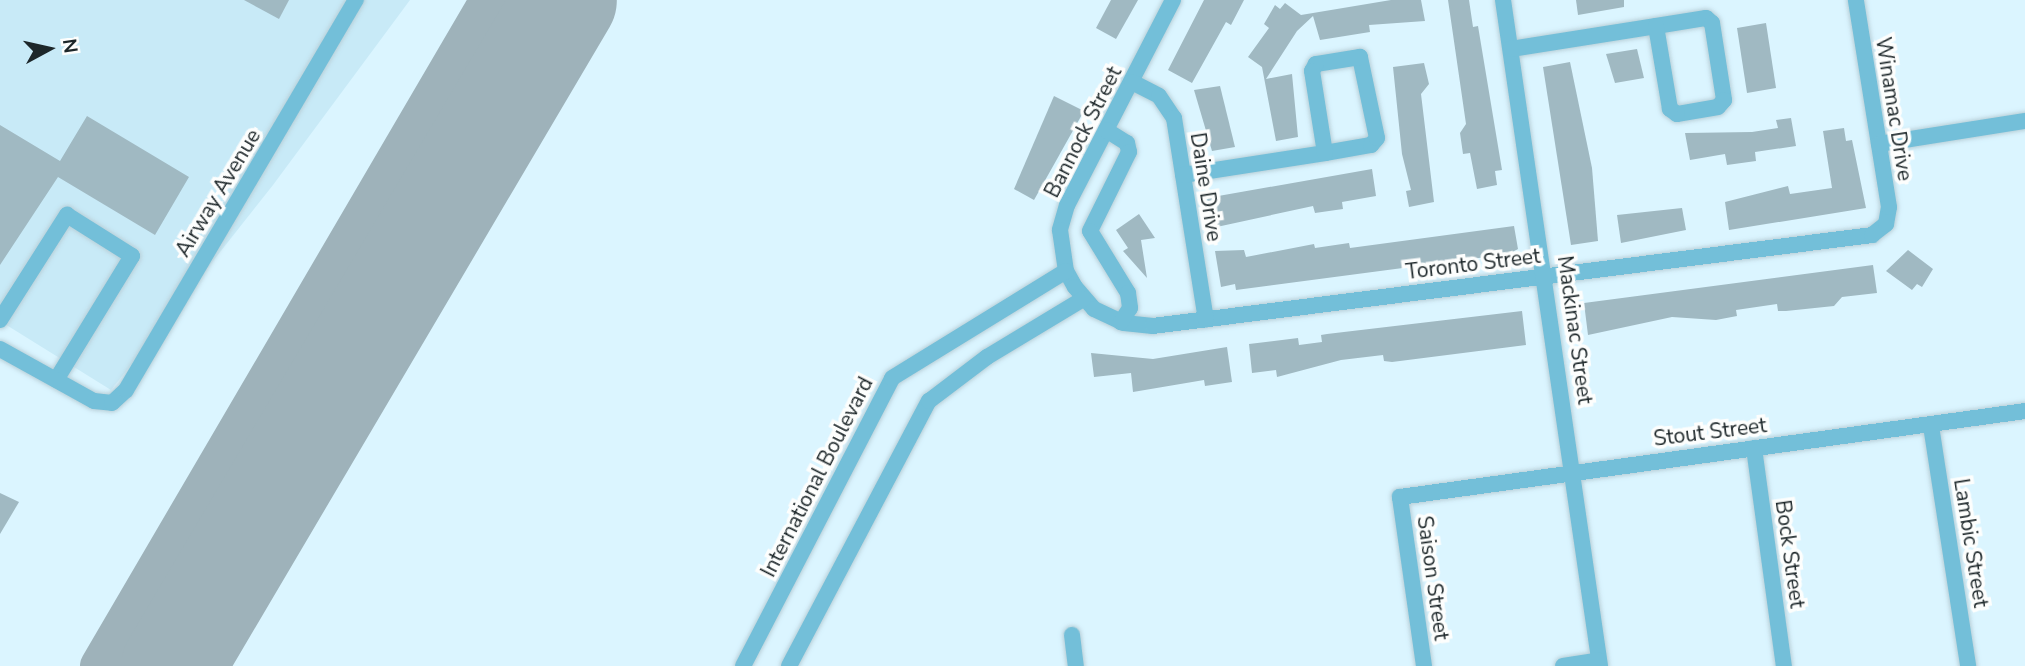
<!DOCTYPE html>
<style>
body{margin:0}
#map{position:relative;width:2025px;height:666px;overflow:hidden;background:#dbf5ff;font-family:"Nunito Sans",sans-serif}
div>[style]{position:absolute}
.built>*{inset:0;background:#c8eaf7}
.taxiway>*{height:40px;margin:-20px;padding:0 20px;transform-origin:20px;border-radius:20px;background:#9eb2ba}
.runway>*{height:103px;margin:-51.5px;padding:0 51.5px;transform-origin:51.5px;border-radius:51.5px;background:#9eb2ba}
.building>*{inset:0;background:#a0b9c2}
.roads{filter:drop-shadow(0 0 2px #b9d0d9) drop-shadow(0 0 2px #b9d0d9)}
.minor>*{height:16px;margin:-8px;padding:0 8px;transform-origin:8px;border-radius:8px;background:#73bfd9}
span{translate:-50% -50%;white-space:nowrap;text-align:center;line-height:1.15;-webkit-text-stroke:7px #fdfefd;paint-order:stroke}
.street-label{font-size:21px;color:#1d272a}
.north{position:absolute;left:14px;top:14px;width:70px;height:70px;-webkit-text-stroke:5px #fdfefd;paint-order:stroke;rotate:82deg;font-size:19px;font-weight:700;line-height:28px;text-align:center;color:#1d272a}
.north::after{content:'';display:block;margin:auto;width:24px;height:32px;background:#1d272a;clip-path:polygon(50% 0,100% 100%,50% 72%,0 100%)}
</style>
<div id="map">
<div class="built">
<div style="clip-path:polygon(0 0,410px 0,273px 185px,111px 390px,0 321px)"></div>
</div>
<div class="taxiway">
<div style="left:100px;top:666px;width:772px;rotate:-59.65deg"></div>
</div>
<div class="runway">
<div style="left:172px;top:666px;width:773px;rotate:-59.46deg"></div>
</div>
<div class="building">
<div style="clip-path:polygon(244px 0,289px 0,279px 19px)"></div>
<div style="clip-path:polygon(1111px 0,1138px 0,1116px 39px,1096px 28px)"></div>
<div style="clip-path:polygon(1204px 0,1244px 0,1231px 25px,1226px 22px,1192px 83px,1168px 70px)"></div>
<div style="clip-path:polygon(1391px 0,1421px 0,1425px 21px,1369px 25px,1370px 32px,1320px 40px,1313px 16px,1297px 31px,1266px 79px,1292px 74px,1298px 137px,1276px 141px,1262px 67px,1248px 57px,1269px 28px,1264px 24px,1275px 5px,1280px 9px,1285px 3px,1301px 15px)"></div>
<div style="clip-path:polygon(1448px 0,1469px 0,1473px 27px,1478px 26px,1502px 170px,1495px 171px,1497px 185px,1477px 189px,1470px 153px,1463px 154px,1460px 133px,1466px 124px)"></div>
<div style="clip-path:polygon(1576px 0,1624px 0,1624px 7px,1578px 15px)"></div>
<div style="clip-path:polygon(1766px 23px,1776px 88px,1747px 93px,1737px 28px)"></div>
<div style="clip-path:polygon(1637px 49px,1644px 78px,1615px 83px,1606px 54px)"></div>
<div style="clip-path:polygon(1570px 62px,1592px 168px,1598px 241px,1571px 245px,1543px 67px)"></div>
<div style="clip-path:polygon(1424px 63px,1429px 84px,1421px 94px,1434px 202px,1409px 207px,1406px 191px,1411px 190px,1402px 154px,1393px 67px)"></div>
<div style="clip-path:polygon(1220px 86px,1235px 147px,1212px 151px,1194px 90px)"></div>
<div style="clip-path:polygon(1054px 96px,1084px 111px,1034px 200px,1014px 189px)"></div>
<div style="clip-path:polygon(87px 116px,189px 177px,155px 235px,58px 177px,0 265px,0 125px,60px 161px)"></div>
<div style="clip-path:polygon(1791px 118px,1796px 146px,1755px 152px,1756px 161px,1727px 165px,1725px 154px,1690px 160px,1685px 133px,1752px 132px,1778px 128px,1776px 120px)"></div>
<div style="clip-path:polygon(1844px 128px,1846px 141px,1852px 140px,1866px 208px,1729px 230px,1725px 202px,1788px 186px,1790px 194px,1832px 188px,1823px 131px)"></div>
<div style="clip-path:polygon(1372px 169px,1376px 196px,1342px 202px,1343px 209px,1315px 213px,1313px 206px,1212px 228px,1207px 198px)"></div>
<div style="clip-path:polygon(1682px 208px,1686px 230px,1621px 243px,1617px 215px)"></div>
<div style="clip-path:polygon(1139px 214px,1155px 238px,1141px 240px,1147px 278px,1123px 251px,1128px 248px,1116px 230px)"></div>
<div style="clip-path:polygon(1514px 226px,1518px 249px,1509px 254px,1236px 290px,1235px 284px,1221px 287px,1215px 251px,1244px 250px,1246px 257px,1314px 244px,1315px 248px,1349px 243px,1350px 248px)"></div>
<div style="clip-path:polygon(1908px 250px,1933px 269px,1922px 287px,1917px 284px,1912px 290px,1886px 271px)"></div>
<div style="clip-path:polygon(1873px 265px,1877px 293px,1842px 297px,1834px 306px,1786px 311px,1778px 311px,1777px 304px,1736px 310px,1737px 316px,1716px 320px,1672px 317px,1588px 335px,1584px 303px)"></div>
<div style="clip-path:polygon(1522px 311px,1526px 345px,1392px 362px,1384px 361px,1383px 355px,1341px 360px,1277px 377px,1276px 370px,1252px 373px,1249px 344px,1298px 338px,1299px 345px,1322px 342px,1321px 335px,1327px 334px)"></div>
<div style="clip-path:polygon(1227px 347px,1232px 382px,1205px 386px,1204px 380px,1133px 392px,1131px 373px,1094px 377px,1091px 353px,1153px 359px)"></div>
<div style="clip-path:polygon(0 493px,19px 502px,0 534px)"></div>
</div>
<div class="roads">
<div class="minor">
<div style="left:1173px;top:0;width:231px;rotate:117.3deg"></div>
<div style="left:1067px;top:205px;width:26px;rotate:106deg"></div>
<div style="left:1060px;top:230px;width:41px;rotate:81.7deg"></div>
<div style="left:1066px;top:271px;width:18px;rotate:61deg"></div>
<div style="left:1075px;top:287px;width:29px;rotate:49deg"></div>
<div style="left:1094px;top:309px;width:33px;rotate:25deg"></div>
<div style="left:1124px;top:323px;width:29px;rotate:6deg"></div>
<div style="left:1153px;top:326px;width:725px;rotate:-7.21deg"></div>
<div style="left:1872px;top:235px;width:18px;rotate:-38deg"></div>
<div style="left:1886px;top:224px;width:17px;rotate:-80deg"></div>
<div style="left:1889px;top:207px;width:210px;rotate:-99.1deg"></div>
<div style="left:1503px;top:0;width:673px;rotate:81.71deg"></div>
<div style="left:1511px;top:49px;width:147px;rotate:-9deg"></div>
<div style="left:1656px;top:26px;width:51px;rotate:-9.1deg"></div>
<div style="left:1706px;top:18px;width:8px;rotate:40deg"></div>
<div style="left:1712px;top:23px;width:78px;rotate:81.1deg"></div>
<div style="left:1724px;top:100px;width:9px;rotate:131deg"></div>
<div style="left:1718px;top:107px;width:42px;rotate:170.3deg"></div>
<div style="left:1677px;top:114px;width:9px;rotate:-144deg"></div>
<div style="left:1670px;top:109px;width:84px;rotate:-99.6deg"></div>
<div style="left:1132px;top:82px;width:30px;rotate:27deg"></div>
<div style="left:1159px;top:96px;width:27px;rotate:56deg"></div>
<div style="left:1174px;top:118px;width:204px;rotate:81deg"></div>
<div style="left:1106px;top:130px;width:25px;rotate:32deg"></div>
<div style="left:1127px;top:143px;width:9px;rotate:77deg"></div>
<div style="left:1129px;top:152px;width:88px;rotate:116.3deg"></div>
<div style="left:1090px;top:231px;width:73px;rotate:58.5deg"></div>
<div style="left:1128px;top:293px;width:15px;rotate:82deg"></div>
<div style="left:1130px;top:308px;width:17px;rotate:123deg"></div>
<div style="left:1879px;top:144px;width:148px;rotate:-9deg"></div>
<div style="left:1183px;top:175px;width:144px;rotate:-8.8deg"></div>
<div style="left:1325px;top:153px;width:47px;rotate:-9.9deg"></div>
<div style="left:1371px;top:145px;width:9px;rotate:-49deg"></div>
<div style="left:1377px;top:138px;width:83px;rotate:-101.9deg"></div>
<div style="left:1360px;top:57px;width:45px;rotate:171deg"></div>
<div style="left:1316px;top:64px;width:8px;rotate:120deg"></div>
<div style="left:1312px;top:71px;width:83px;rotate:81deg"></div>
<div style="left:0;top:320px;width:125px;rotate:-57.5deg"></div>
<div style="left:67px;top:215px;width:77px;rotate:32.2deg"></div>
<div style="left:132px;top:256px;width:145px;rotate:121.5deg"></div>
<div style="left:0;top:349px;width:107px;rotate:29deg"></div>
<div style="left:94px;top:401px;width:18px;rotate:6deg"></div>
<div style="left:112px;top:403px;width:19px;rotate:-43deg"></div>
<div style="left:126px;top:390px;width:453px;rotate:-59.5deg"></div>
<div style="left:1931px;top:426px;width:243px;rotate:81.2deg"></div>
<div style="left:1754px;top:448px;width:220px;rotate:82.2deg"></div>
<div style="left:1072px;top:635px;width:31px;rotate:83deg"></div>
<div style="left:743px;top:666px;width:324px;rotate:-62.6deg"></div>
<div style="left:892px;top:378px;width:204px;rotate:-31.6deg"></div>
<div style="left:789px;top:666px;width:300px;rotate:-62.2deg"></div>
<div style="left:929px;top:401px;width:73px;rotate:-37.2deg"></div>
<div style="left:987px;top:357px;width:112px;rotate:-31.1deg"></div>
<div style="left:1424px;top:666px;width:171px;rotate:-98.1deg"></div>
<div style="left:1400px;top:497px;width:631px;rotate:-7.83deg"></div>
<div style="left:1563px;top:666px;width:36px;rotate:-9deg"></div>
</div>
</div>
<div class="street-label">
<span style="left:1894px;top:109px;rotate:81deg">Winamac Drive</span>
<span style="left:1083px;top:132px;rotate:-63deg">Bannock Street</span>
<span style="left:1206px;top:187px;rotate:81deg">Daine Drive</span>
<span style="left:218px;top:193px;rotate:-59deg">Airway Avenue</span>
<span style="left:1473px;top:264px;rotate:-7deg">Toronto Street</span>
<span style="left:1575px;top:330px;rotate:82deg">Mackinac Street</span>
<span style="left:1710px;top:432px;rotate:-7deg">Stout Street</span>
<span style="left:817px;top:477px;rotate:-63deg">International Boulevard</span>
<span style="left:1971px;top:543px;rotate:81deg">Lambic Street</span>
<span style="left:1790px;top:554px;rotate:82deg">Bock Street</span>
<span style="left:1433px;top:578px;rotate:82deg">Saison Street</span>
</div>
<div class="north">N</div>
</div>
